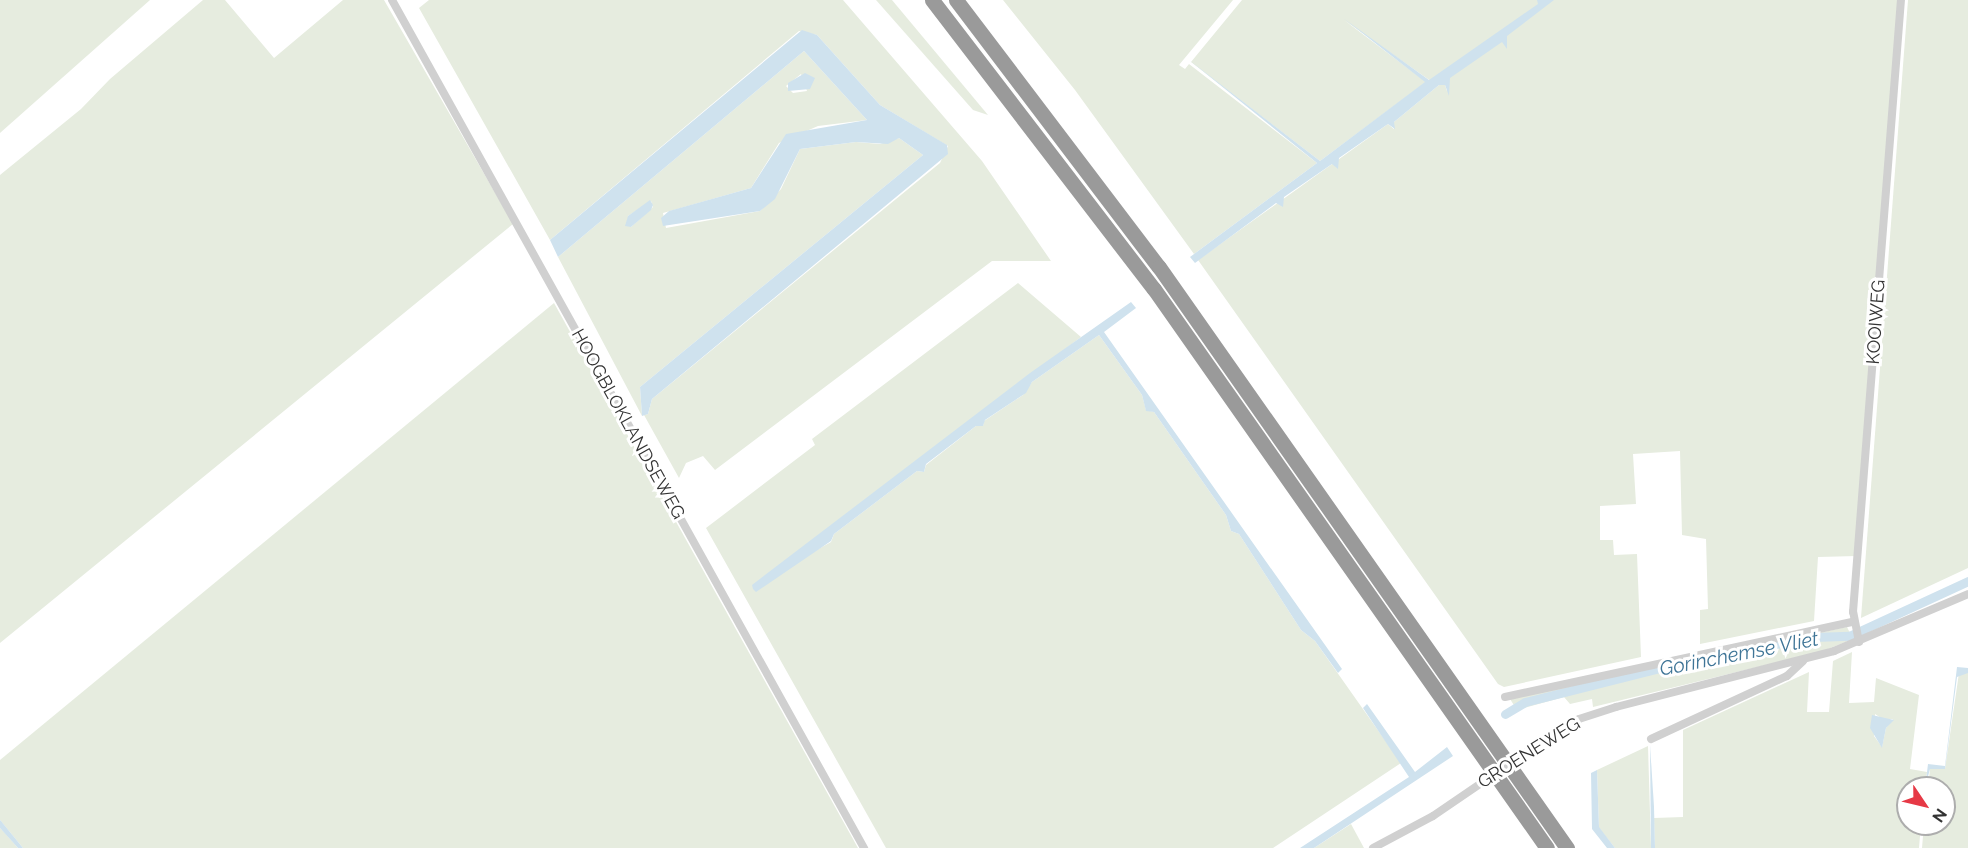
<!DOCTYPE html>
<style>
body{margin:0}
#map{position:relative;width:1968px;height:848px;overflow:hidden;background:#fff;font-family:Raleway,sans-serif}
div>[style]{position:absolute}
.green>*{inset:0;background:#e6ecdf}
.water>*{inset:0;background:#cfe2ee}
.canal>*{height:9px;margin:-4.5px;padding:0 4.5px;transform-origin:4.5px;border-radius:4.5px;background:#cfe2ee}
.street>*{height:8px;margin:-4px;padding:0 4px;transform-origin:4px;border-radius:4px;background:#d0d0d0}
.highway>*{height:15px;margin:-7.5px;padding:0 7.5px;transform-origin:7.5px;border-radius:7.5px;background:#9a9a9a}
.street-bridge>*{height:8px;margin:-4px;padding:0 4px;transform-origin:4px;border-radius:4px;background:#d0d0d0}
span{translate:-50% -50%;white-space:nowrap;text-align:center;line-height:1.15;-webkit-text-stroke:6px #fff;paint-order:stroke}
.street-label{font-size:18px;color:#333}
.water-label{font-size:20px;color:#3f7597;font-style:italic}
.north{position:absolute;left:1896px;top:776px;width:60px;height:60px;box-sizing:border-box;background:#fff;border:2px solid #adadad;border-radius:50%;rotate:125deg;font-size:16px;font-weight:700;line-height:24px;text-align:center;color:#333}
.north::after{content:'';display:block;margin:auto;width:21px;height:27px;background:#e63946;clip-path:polygon(50% 0,100% 100%,50% 72%,0 100%)}
</style>
<div id="map">
<div class="green">
<div style="clip-path:polygon(0 0,150px 0,0 133px)"></div>
<div style="clip-path:polygon(203px 0,225px 0,274px 58px,343px 0,384px 0,513px 224px,0 643px,0 175px,81px 109px,110px 79px)"></div>
<div style="clip-path:polygon(429px 0,843px 0,982px 161px,1051px 261px,992px 261px,715px 470px,703px 456px,686px 463px,679px 478px,644px 415px,648px 414px,652px 399px,940px 163px,948px 146px,880px 105px,817px 35px,799px 31px,550px 240px,419px 8px)"></div>
<div style="clip-path:polygon(876px 0,892px 0,988px 115px,973px 110px)"></div>
<div style="clip-path:polygon(1003px 0,1233px 0,1179px 65px,1185px 69px,1189px 64px,1317px 163px,1194px 254px,1075px 90px)"></div>
<div style="clip-path:polygon(1242px 0,1900px 0,1857px 556px,1818px 557px,1814px 621px,1700px 644px,1700px 610px,1708px 609px,1706px 539px,1682px 535px,1680px 451px,1633px 454px,1636px 504px,1600px 506px,1600px 540px,1613px 540px,1614px 555px,1637px 554px,1641px 657px,1504px 687px,1498px 684px,1198px 260px,1388px 124px,1394px 129px,1394px 122px,1439px 85px,1445px 85px,1447px 91px,1447px 75px,1435px 84px,1344px 20px,1426px 82px,1320px 161px,1191px 62px)"></div>
<div style="clip-path:polygon(1908px 0,1968px 0,1968px 568px,1861px 618px)"></div>
<div style="clip-path:polygon(evenodd,804px 51px,867px 120px,818px 126px,779px 143px,751px 188px,663px 213px,666px 228px,760px 211px,781px 189px,800px 149px,856px 142px,880px 144px,899px 138px,923px 155px,640px 387px,642px 416px,558px 257px,804px 51px,801px 74px,807px 91px,793px 93px,786px 86px,801px 74px,804px 51px,651px 201px,653px 207px,631px 227px,628px 216px,651px 201px)"></div>
<div style="clip-path:polygon(1018px 283px,1081px 337px,752px 586px,831px 542px,834px 534px,917px 471px,924px 472px,926px 465px,976px 426px,983px 426px,984px 421px,1023px 395px,1032px 382px,1099px 335px,1142px 395px,1146px 410px,1154px 412px,1226px 515px,1231px 531px,1239px 534px,1301px 630px,1315px 641px,1401px 763px,1273px 848px,886px 848px,706px 528px,815px 445px,812px 439px)"></div>
<div style="clip-path:polygon(554px 303px,858px 848px,23px 848px,0 820px,0 760px)"></div>
<div style="clip-path:polygon(1847px 627px,1853px 639px,1823px 651px,1593px 707px,1592px 699px,1570px 704px,1564px 697px,1517px 710px,1510px 699px)"></div>
<div style="clip-path:polygon(evenodd,1852px 652px,1849px 703px,1874px 702px,1876px 678px,1919px 695px,1910px 769px,1927px 772px,1925px 788px,1908px 788px,1908px 824px,1921px 824px,1919px 848px,1655px 848px,1654px 818px,1683px 817px,1683px 730px,1809px 672px,1807px 712px,1829px 712px,1833px 661px,1852px 652px,1875px 714px,1884px 720px,1893px 719px,1886px 728px,1882px 747px,1874px 736px,1875px 714px)"></div>
<div style="clip-path:polygon(1959px 673px,1968px 673px,1968px 848px,1922px 848px,1924px 824px,1944px 824px,1944px 788px,1928px 788px,1930px 769px,1945px 769px)"></div>
<div style="clip-path:polygon(1648px 746px,1651px 848px,1615px 848px,1599px 828px,1597px 770px)"></div>
<div style="clip-path:polygon(1351px 824px,1364px 848px,1314px 848px)"></div>
<div style="clip-path:polygon(0 828px,4px 832px,18px 848px,0 848px)"></div>
</div>
<div class="water">
<div style="clip-path:polygon(1537px 0,1554px 0,1507px 36px,1507px 49px,1502px 42px,1450px 78px,1449px 96px,1445px 85px,1439px 85px,1394px 122px,1395px 129px,1388px 124px,1339px 158px,1338px 169px,1332px 164px,1284px 197px,1283px 207px,1276px 203px,1195px 263px,1190px 257px,1317px 163px,1189px 60px,1320px 161px,1425px 82px,1343px 18px,1429px 80px,1538px 4px)"></div>
<div style="clip-path:polygon(802px 30px,817px 35px,880px 105px,947px 145px,948px 154px,652px 399px,648px 414px,642px 416px,640px 387px,923px 155px,899px 138px,888px 144px,856px 142px,800px 149px,775px 199px,760px 211px,663px 226px,661px 218px,669px 211px,751px 188px,786px 134px,867px 120px,804px 51px,558px 257px,550px 240px)"></div>
<div style="clip-path:polygon(805px 73px,815px 78px,810px 89px,788px 91px,788px 83px)"></div>
<div style="clip-path:polygon(650px 200px,653px 205px,651px 210px,631px 227px,625px 226px,628px 216px)"></div>
<div style="clip-path:polygon(1131px 302px,1136px 308px,1104px 332px,1342px 669px,1338px 673px,1315px 641px,1301px 630px,1239px 534px,1231px 531px,1226px 515px,1154px 412px,1146px 411px,1142px 395px,1099px 335px,1032px 382px,1026px 393px,985px 420px,983px 426px,976px 426px,926px 464px,924px 472px,917px 471px,834px 534px,831px 541px,756px 592px,753px 589px,752px 585px,1030px 373px)"></div>
<div style="clip-path:polygon(1957px 667px,1968px 668px,1968px 673px,1957px 677px,1945px 769px,1930px 769px,1925px 788px,1928px 764px,1945px 766px)"></div>
<div style="clip-path:polygon(1367px 704px,1415px 772px,1447px 747px,1453px 756px,1314px 848px,1300px 848px,1409px 777px,1363px 708px)"></div>
<div style="clip-path:polygon(1872px 715px,1894px 720px,1886px 728px,1882px 748px,1870px 728px)"></div>
<div style="clip-path:polygon(1650px 745px,1654px 807px,1655px 848px,1651px 848px)"></div>
<div style="clip-path:polygon(1597px 770px,1599px 827px,1615px 848px,1607px 848px,1592px 829px,1591px 773px)"></div>
<div style="clip-path:polygon(0 820px,1px 821px,23px 848px,18px 848px,0 828px)"></div>
</div>
<div class="canal">
<div style="left:1729px;top:653px;width:86px;rotate:-10.7deg"></div>
<div style="left:1814px;top:637px;width:35px;rotate:-2deg"></div>
<div style="left:1849px;top:636px;width:131px;rotate:-24.8deg"></div>
<div style="left:1505px;top:714px;width:23px;rotate:-31deg"></div>
<div style="left:1525px;top:702px;width:171px;rotate:-14.2deg"></div>
</div>
<div class="street">
<div style="left:392px;top:0;width:971px;rotate:60.9deg"></div>
<div style="left:1859px;top:642px;width:31px;rotate:-101deg"></div>
<div style="left:1853px;top:612px;width:614px;rotate:-85.52deg"></div>
<div style="left:1505px;top:697px;width:356px;rotate:-12.2deg"></div>
<div style="left:1651px;top:739px;width:150px;rotate:-24.9deg"></div>
<div style="left:1787px;top:676px;width:22px;rotate:-43deg"></div>
<div style="left:1543px;top:741px;width:42px;rotate:-31.4deg"></div>
<div style="left:1579px;top:719px;width:39px;rotate:-18deg"></div>
<div style="left:1616px;top:707px;width:225px;rotate:-14.4deg"></div>
<div style="left:1834px;top:651px;width:146px;rotate:-23deg"></div>
<div style="left:1373px;top:848px;width:68px;rotate:-28.1deg"></div>
</div>
<div class="highway">
<div style="left:932px;top:0;width:364px;rotate:52.5deg"></div>
<div style="left:1154px;top:289px;width:683px;rotate:54.89deg"></div>
<div style="left:956px;top:0;width:335px;rotate:52.8deg"></div>
<div style="left:1159px;top:267px;width:710px;rotate:54.92deg"></div>
</div>
<div class="street-bridge">
<div style="left:1433px;top:816px;width:133px;rotate:-34.3deg"></div>
</div>
<div class="street-label">
<span style="left:1876px;top:322px;rotate:-86deg">KOOIWEG</span>
<span style="left:628px;top:424px;rotate:61deg">HOOGBLOKLANDSEWEG</span>
<span style="left:1529px;top:753px;rotate:-32deg">GROENEWEG</span>
</div>
<div class="water-label">
<span style="left:1739px;top:654px;rotate:-11deg">Gorinchemse Vliet</span>
</div>
<div class="north">N</div>
</div>
